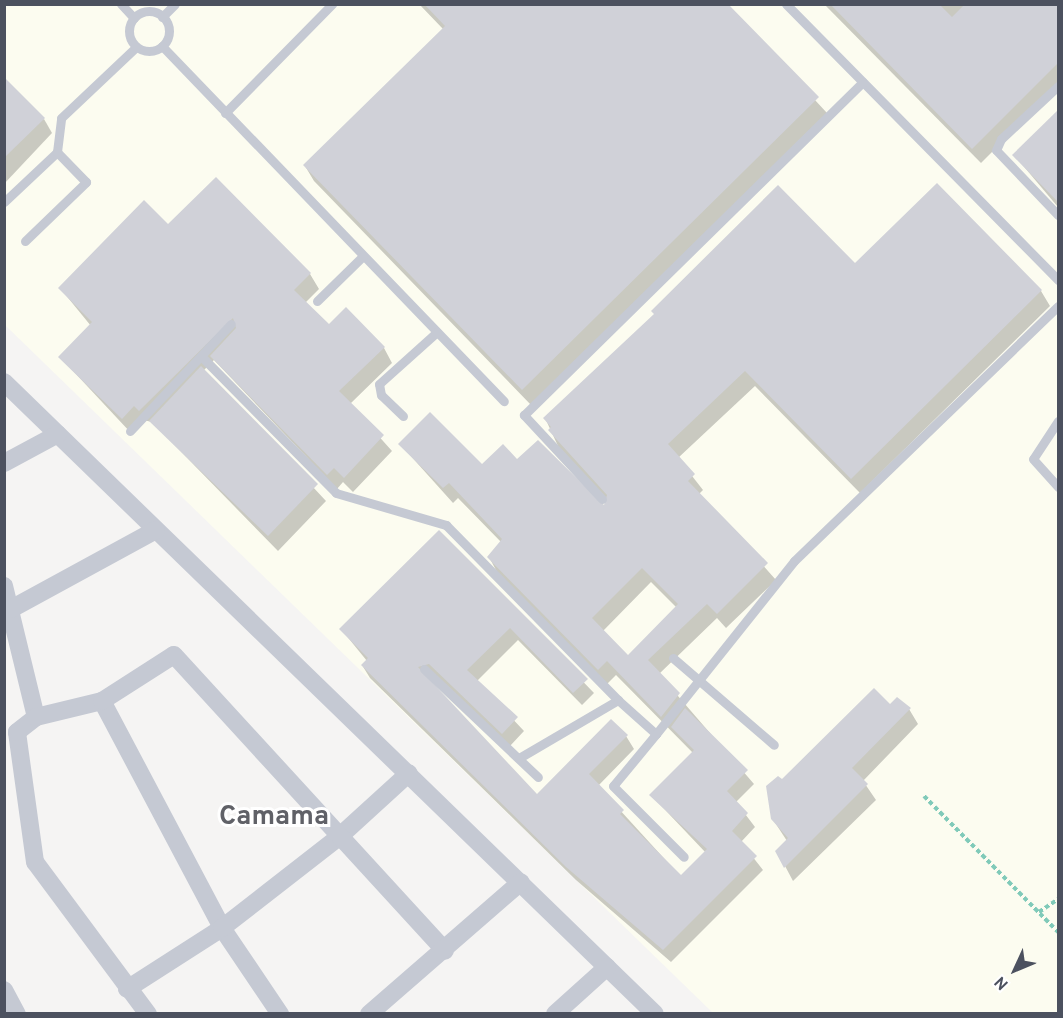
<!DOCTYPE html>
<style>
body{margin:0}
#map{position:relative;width:1063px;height:1018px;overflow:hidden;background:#f5f4f3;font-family:Overpass,sans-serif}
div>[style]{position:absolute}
.commercial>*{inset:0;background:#fcfcf0}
.shadow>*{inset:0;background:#0003}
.building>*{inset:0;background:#d0d1d8}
.path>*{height:4px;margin-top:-2px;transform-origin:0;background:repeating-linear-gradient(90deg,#80cab9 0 4.5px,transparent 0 7.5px)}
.lane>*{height:9px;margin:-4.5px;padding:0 4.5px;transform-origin:4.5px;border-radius:4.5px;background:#c5c9d3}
.lane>.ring{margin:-4.5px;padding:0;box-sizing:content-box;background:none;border:9px solid #c5c9d3;border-radius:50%}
.street>*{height:18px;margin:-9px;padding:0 9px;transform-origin:9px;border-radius:9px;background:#c5c9d3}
span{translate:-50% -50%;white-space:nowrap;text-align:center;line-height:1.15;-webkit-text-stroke:6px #fff;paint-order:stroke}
.district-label{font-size:27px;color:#606167;font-weight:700}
.frame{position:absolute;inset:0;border:6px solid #4c515f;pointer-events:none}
.north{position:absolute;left:985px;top:940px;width:60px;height:60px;-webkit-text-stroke:4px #fff;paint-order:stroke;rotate:226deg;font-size:16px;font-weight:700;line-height:24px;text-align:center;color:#4c515f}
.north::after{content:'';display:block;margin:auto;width:21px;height:27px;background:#4c515f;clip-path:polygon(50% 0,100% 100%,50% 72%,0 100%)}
</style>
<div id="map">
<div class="commercial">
<div style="clip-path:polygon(4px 5px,1058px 5px,1058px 1013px,713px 1013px,5px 325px)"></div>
</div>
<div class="shadow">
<div style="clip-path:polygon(419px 4px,726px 4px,827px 113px,531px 405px,314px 181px,305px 166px,443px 29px)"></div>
<div style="clip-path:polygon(824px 4px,1058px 4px,1058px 86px,981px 163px)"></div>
<div style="clip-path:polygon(1058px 111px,1058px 207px,1014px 155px)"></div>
<div style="clip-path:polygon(44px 119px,52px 133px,4px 184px,4px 134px)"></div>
<div style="clip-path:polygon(168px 226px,310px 274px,319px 289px,305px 303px,329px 326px,384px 348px,392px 363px,350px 404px,392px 451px,353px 492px,343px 482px,337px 489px,214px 360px,204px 370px,326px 501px,278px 551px,152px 422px,143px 420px,131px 433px,60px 357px,91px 326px,60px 288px)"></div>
<div style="clip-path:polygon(evenodd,855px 265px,1041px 291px,1050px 306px,860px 493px,755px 386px,678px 458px,703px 490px,699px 494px,776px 580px,726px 628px,717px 618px,659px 674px,754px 784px,736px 802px,755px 827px,741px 842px,763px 870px,671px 962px,576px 880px,370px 678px,362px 665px,367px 661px,341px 629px,439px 532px,594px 693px,582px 705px,518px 640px,477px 681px,524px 731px,510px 746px,438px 677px,426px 681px,537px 796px,626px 736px,634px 749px,598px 786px,681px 877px,706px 853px,651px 795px,693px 753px,616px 675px,607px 684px,497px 572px,489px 557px,501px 542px,458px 498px,453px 503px,400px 444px,607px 506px,608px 500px,558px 446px,545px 418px,855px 265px,651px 582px,677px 608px,628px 657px,603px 631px,651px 582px)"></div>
<div style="clip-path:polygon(890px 706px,909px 709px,918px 724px,863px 781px,876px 800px,793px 881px,777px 851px,787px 841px,772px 818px,782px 781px)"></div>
</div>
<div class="building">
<div style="clip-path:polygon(424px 4px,728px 4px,819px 97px,522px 390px,303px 165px,445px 26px)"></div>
<div style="clip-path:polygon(830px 4px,939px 4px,952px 17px,965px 4px,1059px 4px,1059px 62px,972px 149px)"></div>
<div style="clip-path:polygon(4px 77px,45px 118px,4px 158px)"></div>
<div style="clip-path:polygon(1059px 109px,1059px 203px,1012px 155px)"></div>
<div style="clip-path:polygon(216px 177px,311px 273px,294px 290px,329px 324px,346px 307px,385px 347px,339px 391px,384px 435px,344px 478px,334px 468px,327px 475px,210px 356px,236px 328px,233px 318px,139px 411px,134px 406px,122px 419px,58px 357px,92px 322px,58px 288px,144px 200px,168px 224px)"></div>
<div style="clip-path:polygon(evenodd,937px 183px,1042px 290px,851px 479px,745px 371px,668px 444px,695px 474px,688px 481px,768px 563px,717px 614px,707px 604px,648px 660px,680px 693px,661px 717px,607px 661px,598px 670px,487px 557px,502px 539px,449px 483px,443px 488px,398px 444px,430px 412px,482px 464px,503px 444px,517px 459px,538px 440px,604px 505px,607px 495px,548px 430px,551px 427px,543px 418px,654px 314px,651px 311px,778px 185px,855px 263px,937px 183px,642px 568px,678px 604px,628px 655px,592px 618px,642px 568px)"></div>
<div style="clip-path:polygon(201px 366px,318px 484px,268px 536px,149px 421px)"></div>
<div style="clip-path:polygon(439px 530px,588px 679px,573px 693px,510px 628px,467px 670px,518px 717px,502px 734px,429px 664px,418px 667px,537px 794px,611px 719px,628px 735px,589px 774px,624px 810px,620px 814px,681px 875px,707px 849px,649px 795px,694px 750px,671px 727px,685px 708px,748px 770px,727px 791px,748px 813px,732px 831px,757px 856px,663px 950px,566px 867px,361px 665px,368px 658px,339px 629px)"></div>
<div style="clip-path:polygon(874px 688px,890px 704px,897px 697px,911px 708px,852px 768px,868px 784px,784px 868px,775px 851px,788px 838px,771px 819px,766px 786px,778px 776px,782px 779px)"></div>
</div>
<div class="path">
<div style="left:924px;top:796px;width:191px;rotate:45.4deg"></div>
<div style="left:1039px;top:912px;width:23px;rotate:-34deg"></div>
</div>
<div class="lane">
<div style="left:121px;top:4px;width:19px;rotate:47deg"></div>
<div style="left:786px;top:4px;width:388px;rotate:45.4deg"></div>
<div class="ring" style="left:129px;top:11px;width:31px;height:31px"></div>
<div style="left:162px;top:17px;width:18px;rotate:-45deg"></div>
<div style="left:162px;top:46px;width:493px;rotate:46.1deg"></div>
<div style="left:1058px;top:86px;width:78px;rotate:137.1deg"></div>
<div style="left:1001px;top:139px;width:12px;rotate:114deg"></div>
<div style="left:996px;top:150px;width:90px;rotate:46.4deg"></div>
<div style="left:225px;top:113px;width:153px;rotate:-45.5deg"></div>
<div style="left:4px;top:202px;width:73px;rotate:-43.3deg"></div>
<div style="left:57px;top:152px;width:34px;rotate:-83deg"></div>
<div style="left:61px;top:118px;width:103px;rotate:-43.4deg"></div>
<div style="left:25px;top:241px;width:85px;rotate:-44deg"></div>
<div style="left:86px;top:182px;width:42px;rotate:-134deg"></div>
<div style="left:317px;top:301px;width:64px;rotate:-44.4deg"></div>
<div style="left:201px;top:356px;width:192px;rotate:45.4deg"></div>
<div style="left:336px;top:493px;width:115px;rotate:16.2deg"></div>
<div style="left:446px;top:525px;width:245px;rotate:45.5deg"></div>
<div style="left:403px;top:416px;width:30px;rotate:-136deg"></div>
<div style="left:381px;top:395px;width:11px;rotate:-100deg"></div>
<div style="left:379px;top:384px;width:78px;rotate:-41.9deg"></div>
<div style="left:1058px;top:421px;width:45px;rotate:123.3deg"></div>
<div style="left:1033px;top:459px;width:38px;rotate:48deg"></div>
<div style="left:130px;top:431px;width:147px;rotate:-46.7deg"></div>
<div style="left:602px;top:499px;width:115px;rotate:-132.9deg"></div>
<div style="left:524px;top:415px;width:475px;rotate:-44.5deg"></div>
<div style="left:673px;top:658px;width:133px;rotate:40.7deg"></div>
<div style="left:424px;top:669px;width:157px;rotate:43.5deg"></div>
<div style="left:656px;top:734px;width:67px;rotate:129.6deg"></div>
<div style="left:613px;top:786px;width:100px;rotate:45deg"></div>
<div style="left:519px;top:758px;width:115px;rotate:-30.4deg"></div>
<div style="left:618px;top:700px;width:51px;rotate:41.8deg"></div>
<div style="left:656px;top:734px;width:221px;rotate:-51.4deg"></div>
<div style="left:794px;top:561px;width:367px;rotate:-44deg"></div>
</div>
<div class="street">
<div style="left:4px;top:382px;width:907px;rotate:44.15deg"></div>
<div style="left:4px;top:463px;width:61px;rotate:-28.2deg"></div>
<div style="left:4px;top:586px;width:135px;rotate:76.3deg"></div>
<div style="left:11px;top:609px;width:165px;rotate:-28.6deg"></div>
<div style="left:102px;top:701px;width:257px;rotate:62.1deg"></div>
<div style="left:222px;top:928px;width:104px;rotate:56deg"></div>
<div style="left:127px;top:989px;width:113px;rotate:-32.7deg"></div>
<div style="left:222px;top:928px;width:150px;rotate:-37.9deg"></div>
<div style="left:340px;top:836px;width:93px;rotate:-42.4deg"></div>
<div style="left:4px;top:990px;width:27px;rotate:62deg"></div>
<div style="left:148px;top:1014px;width:189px;rotate:-126.6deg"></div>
<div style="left:35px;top:862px;width:131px;rotate:-97.9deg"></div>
<div style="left:17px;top:732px;width:24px;rotate:-38deg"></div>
<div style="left:36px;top:717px;width:68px;rotate:-13.6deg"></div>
<div style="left:102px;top:701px;width:85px;rotate:-32.6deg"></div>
<div style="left:174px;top:655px;width:401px;rotate:47.5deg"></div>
<div style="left:369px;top:1014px;width:201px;rotate:-41deg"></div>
<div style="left:555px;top:1014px;width:70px;rotate:-42.1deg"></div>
</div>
<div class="district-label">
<span style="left:274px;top:818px">Camama</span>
</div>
<div class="frame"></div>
<div class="north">N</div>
</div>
